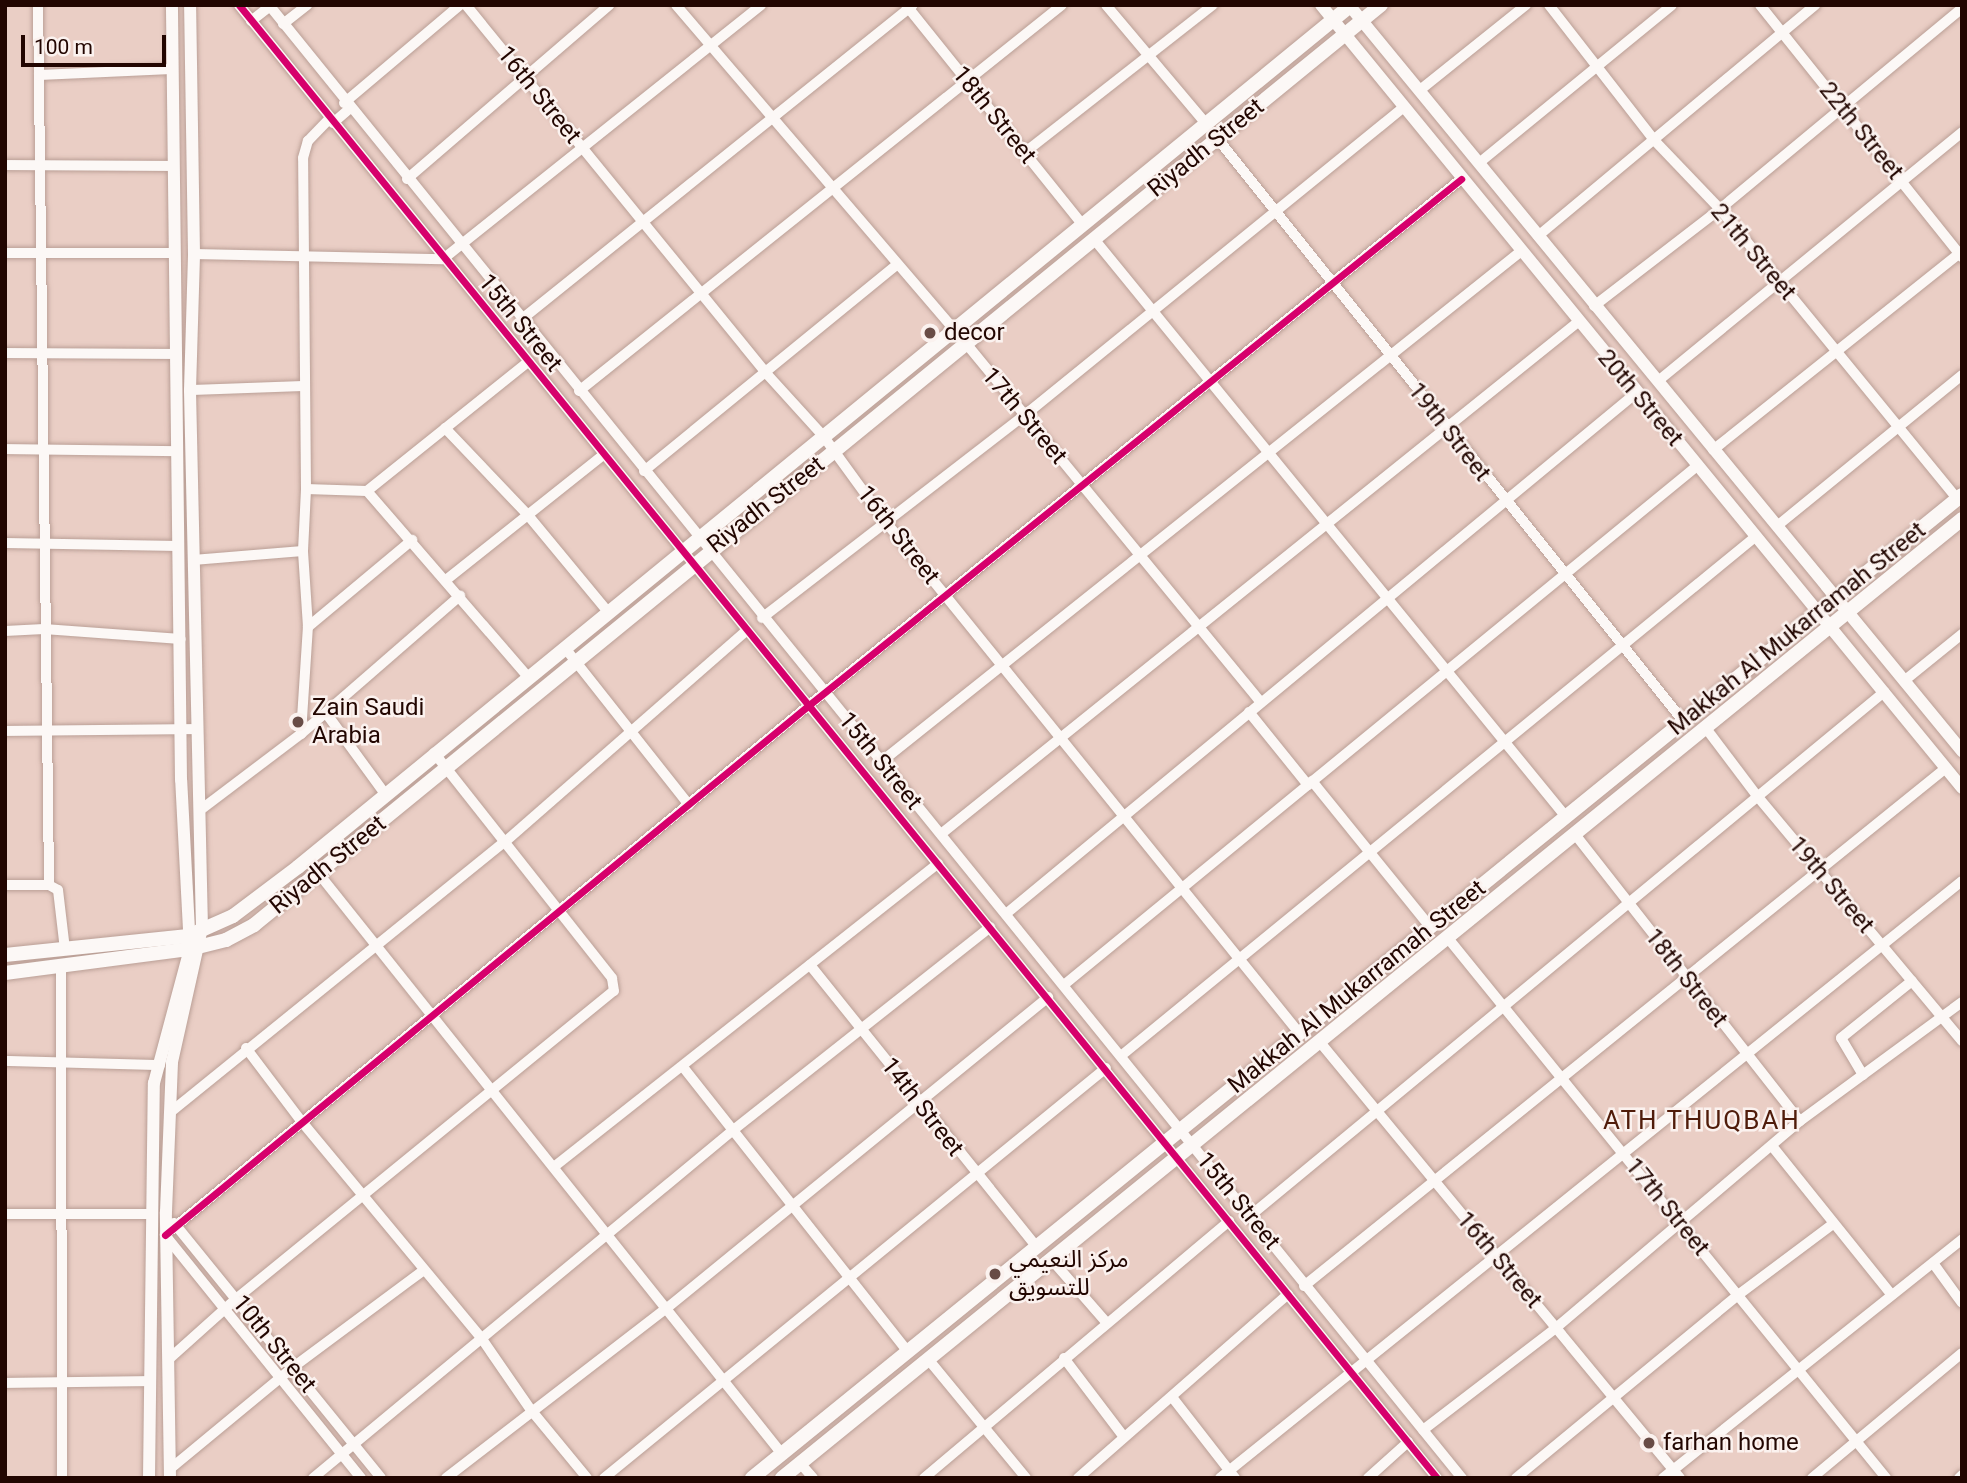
<!DOCTYPE html>
<meta charset="utf-8">
<style>
body{margin:0}
#map{position:relative;width:1967px;height:1483px;overflow:hidden;background:#eacec5;font-family:Roboto,"Noto Sans Arabic",sans-serif}
div>[style]{position:absolute}
.roads{filter:drop-shadow(0 0 2px #ba9f96) drop-shadow(0 0 2px #ba9f96)}
.minor>*{height:10px;margin:-5px;padding:0 5px;transform-origin:5px;border-radius:5px;background:#fcf8f6}
.tertiary>*{height:12px;margin:-6px;padding:0 6px;transform-origin:6px;border-radius:6px;background:#fcf8f6}
.secondary>*{height:14px;margin:-7px;padding:0 7px;transform-origin:7px;border-radius:7px;background:#fcf8f6}
.cycleway>*{height:7px;margin:-3.5px;padding:0 3.5px;transform-origin:3.5px;border-radius:3.5px;background:#d6006c}
.dots>*{width:19px;height:19px;translate:-50% -50%;box-sizing:border-box;border:4px solid #fbf2ef;border-radius:50%}
span{translate:-50% -50%;white-space:nowrap;text-align:center;line-height:1.15;-webkit-text-stroke:5px #fbf2ef;paint-order:stroke}
.street-label{font-size:24px;color:#220601}
.poi-label{font-size:24px;color:#220601}
.left{translate:0 -50%;text-align:left}
.neighbourhood-label{font-size:26px;color:#501c0a;letter-spacing:2px}
.frame{position:absolute;inset:0;border:7px solid #220601;pointer-events:none}
.scale{position:absolute;left:21px;top:35px;width:145px;height:32px;box-sizing:border-box;border:4px solid #220601;border-top:0;padding-left:9px;font-size:21px;line-height:24px;white-space:nowrap;color:#220601;-webkit-text-stroke:5px #fbf2ef;paint-order:stroke}
</style>
<div id="map">
<div class="roads">
<div class="minor">
<div style="left:38px;top:5px;width:880px;rotate:89.28deg"></div>
<div style="left:239px;top:5px;width:1899px;rotate:50.88deg"></div>
<div style="left:269px;top:5px;width:1896px;rotate:51deg"></div>
<div style="left:466px;top:5px;width:475px;rotate:50.8deg"></div>
<div style="left:766px;top:373px;width:86px;rotate:47.8deg"></div>
<div style="left:824px;top:437px;width:104px;rotate:54deg"></div>
<div style="left:885px;top:521px;width:660px;rotate:51.03deg"></div>
<div style="left:676px;top:5px;width:428px;rotate:49.4deg"></div>
<div style="left:955px;top:330px;width:482px;rotate:50.6deg"></div>
<div style="left:906px;top:5px;width:282px;rotate:51.2deg"></div>
<div style="left:1106px;top:5px;width:157px;rotate:49.9deg"></div>
<div style="left:1549px;top:5px;width:171px;rotate:52.1deg"></div>
<div style="left:1654px;top:140px;width:95px;rotate:46.3deg"></div>
<div style="left:1720px;top:209px;width:375px;rotate:50.7deg"></div>
<div style="left:1760px;top:5px;width:323px;rotate:51.3deg"></div>
<div style="left:251px;top:21px;width:24px;rotate:-38deg"></div>
<div style="left:283px;top:24px;width:31px;rotate:-38deg"></div>
<div style="left:39px;top:75px;width:133px;rotate:-2.6deg"></div>
<div style="left:1420px;top:90px;width:136px;rotate:-38.7deg"></div>
<div style="left:344px;top:103px;width:152px;rotate:-40.2deg"></div>
<div style="left:333px;top:123px;width:21px;rotate:-41deg"></div>
<div style="left:1217px;top:138px;width:748px;rotate:51.35deg"></div>
<div style="left:1024px;top:153px;width:240px;rotate:-38.1deg"></div>
<div style="left:1479px;top:163px;width:249px;rotate:-39.3deg"></div>
<div style="left:5px;top:165px;width:168px;rotate:0.3deg"></div>
<div style="left:407px;top:179px;width:267px;rotate:-40.7deg"></div>
<div style="left:1538px;top:236px;width:361px;rotate:-39.8deg"></div>
<div style="left:1094px;top:239px;width:746px;rotate:50.76deg"></div>
<div style="left:5px;top:253px;width:170px"></div>
<div style="left:194px;top:254px;width:249px;rotate:1.2deg"></div>
<div style="left:443px;top:259px;width:407px;rotate:-38.6deg"></div>
<div style="left:1594px;top:306px;width:159px;rotate:-37.6deg"></div>
<div style="left:1720px;top:209px;width:315px;rotate:-39.7deg"></div>
<div style="left:522px;top:319px;width:501px;rotate:-38.77deg"></div>
<div style="left:5px;top:353px;width:171px;rotate:0.3deg"></div>
<div style="left:1658px;top:381px;width:393px;rotate:-39.3deg"></div>
<div style="left:190px;top:390px;width:115px;rotate:-2deg"></div>
<div style="left:579px;top:391px;width:618px;rotate:-38.63deg"></div>
<div style="left:445px;top:428px;width:119px;rotate:46.4deg"></div>
<div style="left:527px;top:514px;width:129px;rotate:50.4deg"></div>
<div style="left:5px;top:449px;width:172px;rotate:0.7deg"></div>
<div style="left:1713px;top:450px;width:319px;rotate:-38.6deg"></div>
<div style="left:644px;top:471px;width:324px;rotate:-39.2deg"></div>
<div style="left:306px;top:489px;width:61px;rotate:1.9deg"></div>
<div style="left:367px;top:491px;width:247px;rotate:49.1deg"></div>
<div style="left:367px;top:491px;width:206px;rotate:-38.7deg"></div>
<div style="left:1777px;top:526px;width:239px;rotate:-39.2deg"></div>
<div style="left:5px;top:543px;width:173px;rotate:1deg"></div>
<div style="left:193px;top:560px;width:110px;rotate:-4.7deg"></div>
<div style="left:446px;top:580px;width:201px;rotate:-38.5deg"></div>
<div style="left:762px;top:618px;width:332px;rotate:-37.7deg"></div>
<div style="left:1025px;top:415px;width:488px;rotate:-39.1deg"></div>
<div style="left:308px;top:627px;width:136px;rotate:-39.9deg"></div>
<div style="left:5px;top:631px;width:39px;rotate:-3deg"></div>
<div style="left:44px;top:629px;width:137px;rotate:4.2deg"></div>
<div style="left:565px;top:648px;width:200px;rotate:51.7deg"></div>
<div style="left:1904px;top:681px;width:75px;rotate:-39deg"></div>
<div style="left:1249px;top:712px;width:94px;rotate:51.1deg"></div>
<div style="left:326px;top:713px;width:100px;rotate:53.9deg"></div>
<div style="left:1705px;top:727px;width:88px;rotate:52.9deg"></div>
<div style="left:1758px;top:797px;width:318px;rotate:50.1deg"></div>
<div style="left:5px;top:731px;width:191px;rotate:-0.6deg"></div>
<div style="left:301px;top:734px;width:107px;rotate:-86.3deg"></div>
<div style="left:308px;top:627px;width:76px;rotate:-93.8deg"></div>
<div style="left:303px;top:551px;width:62px;rotate:-87.2deg"></div>
<div style="left:306px;top:489px;width:331px;rotate:-90.5deg"></div>
<div style="left:303px;top:158px;width:18px;rotate:-74deg"></div>
<div style="left:308px;top:141px;width:30px;rotate:-46deg"></div>
<div style="left:881px;top:762px;width:818px;rotate:-38.59deg"></div>
<div style="left:1312px;top:781px;width:189px;rotate:51deg"></div>
<div style="left:203px;top:808px;width:123px;rotate:-37.1deg"></div>
<div style="left:301px;top:734px;width:211px;rotate:-41deg"></div>
<div style="left:1574px;top:833px;width:366px;rotate:51.9deg"></div>
<div style="left:941px;top:834px;width:817px;rotate:-38.79deg"></div>
<div style="left:319px;top:874px;width:742px;rotate:51.4deg"></div>
<div style="left:5px;top:885px;width:44px"></div>
<div style="left:49px;top:885px;width:10px;rotate:29deg"></div>
<div style="left:58px;top:890px;width:60px;rotate:83.3deg"></div>
<div style="left:1007px;top:913px;width:816px;rotate:-39.58deg"></div>
<div style="left:1447px;top:937px;width:697px;rotate:50.94deg"></div>
<div style="left:810px;top:965px;width:362px;rotate:51.2deg"></div>
<div style="left:61px;top:966px;width:512px;rotate:89.89deg"></div>
<div style="left:1065px;top:984px;width:817px;rotate:-39.34deg"></div>
<div style="left:1319px;top:1041px;width:567px;rotate:50.44deg"></div>
<div style="left:246px;top:1048px;width:93px;rotate:52.9deg"></div>
<div style="left:302px;top:1122px;width:282px;rotate:50.3deg"></div>
<div style="left:482px;top:1339px;width:86px;rotate:55.4deg"></div>
<div style="left:531px;top:1410px;width:88px;rotate:50.5deg"></div>
<div style="left:1122px;top:1055px;width:818px;rotate:-39.29deg"></div>
<div style="left:5px;top:1061px;width:155px;rotate:1.5deg"></div>
<div style="left:683px;top:1067px;width:363px;rotate:51.7deg"></div>
<div style="left:1863px;top:1075px;width:43px;rotate:-120.7deg"></div>
<div style="left:1841px;top:1038px;width:91px;rotate:-38.8deg"></div>
<div style="left:172px;top:1111px;width:429px;rotate:-39deg"></div>
<div style="left:506px;top:841px;width:320px;rotate:-41.2deg"></div>
<div style="left:1772px;top:1146px;width:191px;rotate:51.2deg"></div>
<div style="left:555px;top:1166px;width:488px;rotate:-38.3deg"></div>
<div style="left:5px;top:1214px;width:147px"></div>
<div style="left:1250px;top:1216px;width:823px;rotate:-39.57deg"></div>
<div style="left:174px;top:1223px;width:328px;rotate:50.9deg"></div>
<div style="left:1051px;top:1259px;width:84px;rotate:48.9deg"></div>
<div style="left:1933px;top:1263px;width:49px;rotate:54.1deg"></div>
<div style="left:1304px;top:1286px;width:825px;rotate:-38.9deg"></div>
<div style="left:1064px;top:1358px;width:99px;rotate:52.8deg"></div>
<div style="left:169px;top:1359px;width:91px;rotate:-41.9deg"></div>
<div style="left:237px;top:1298px;width:486px;rotate:-39.2deg"></div>
<div style="left:614px;top:991px;width:13px;rotate:-99deg"></div>
<div style="left:612px;top:978px;width:287px;rotate:-128.3deg"></div>
<div style="left:928px;top:1359px;width:154px;rotate:50.5deg"></div>
<div style="left:5px;top:1383px;width:145px;rotate:-0.8deg"></div>
<div style="left:1172px;top:1397px;width:103px;rotate:52.1deg"></div>
<div style="left:1423px;top:1430px;width:169px;rotate:-37.5deg"></div>
<div style="left:1557px;top:1327px;width:319px;rotate:-40.3deg"></div>
<div style="left:1800px;top:1121px;width:201px;rotate:-36.3deg"></div>
<div style="left:800px;top:1463px;width:20px;rotate:49deg"></div>
<div style="left:170px;top:1469px;width:158px;rotate:-39.6deg"></div>
<div style="left:292px;top:1368px;width:164px;rotate:-36.6deg"></div>
<div style="left:313px;top:1478px;width:544px;rotate:-39.63deg"></div>
<div style="left:732px;top:1131px;width:329px;rotate:-38.3deg"></div>
<div style="left:361px;top:1478px;width:312px;rotate:-128.9deg"></div>
<div style="left:165px;top:1235px;width:834px;rotate:-39.45deg"></div>
<div style="left:809px;top:705px;width:838px;rotate:-38.89deg"></div>
<div style="left:446px;top:1478px;width:279px;rotate:-37.6deg"></div>
<div style="left:667px;top:1308px;width:492px;rotate:-39.2deg"></div>
<div style="left:604px;top:1478px;width:648px;rotate:-39.24deg"></div>
<div style="left:924px;top:1478px;width:399px;rotate:-40.1deg"></div>
<div style="left:1078px;top:1478px;width:279px;rotate:-41.2deg"></div>
<div style="left:1220px;top:1478px;width:952px;rotate:-38.82deg"></div>
<div style="left:1368px;top:1478px;width:54px;rotate:-42deg"></div>
<div style="left:1516px;top:1478px;width:288px;rotate:-39.5deg"></div>
<div style="left:1738px;top:1295px;width:119px;rotate:-36.8deg"></div>
<div style="left:1663px;top:1478px;width:383px;rotate:-38.6deg"></div>
<div style="left:1812px;top:1478px;width:195px;rotate:-39.8deg"></div>
<div style="left:1959px;top:1478px;width:4px;rotate:-45deg"></div>
</div>
<div class="tertiary">
<div style="left:1321px;top:5px;width:1012px;rotate:50.69deg"></div>
<div style="left:1349px;top:5px;width:966px;rotate:50.59deg"></div>
<div style="left:149px;top:1478px;width:395px;rotate:-89.3deg"></div>
<div style="left:154px;top:1083px;width:139px;rotate:-75deg"></div>
<div style="left:190px;top:949px;width:169px;rotate:-93deg"></div>
<div style="left:181px;top:780px;width:775px;rotate:-90.67deg"></div>
<div style="left:170px;top:1478px;width:266px;rotate:-90.9deg"></div>
<div style="left:166px;top:1212px;width:150px;rotate:-87.7deg"></div>
<div style="left:172px;top:1062px;width:137px;rotate:-77.4deg"></div>
<div style="left:202px;top:928px;width:538px;rotate:-91.28deg"></div>
<div style="left:190px;top:390px;width:136px;rotate:-88.3deg"></div>
<div style="left:194px;top:254px;width:249px;rotate:-90.9deg"></div>
</div>
<div class="secondary">
<div style="left:5px;top:955px;width:184px;rotate:-5.9deg"></div>
<div style="left:188px;top:936px;width:49px;rotate:-24deg"></div>
<div style="left:233px;top:916px;width:81px;rotate:-37deg"></div>
<div style="left:298px;top:867px;width:1361px;rotate:-39.3deg"></div>
<div style="left:5px;top:973px;width:187px;rotate:-7.4deg"></div>
<div style="left:190px;top:949px;width:37px;rotate:-14deg"></div>
<div style="left:226px;top:940px;width:32px;rotate:-28deg"></div>
<div style="left:254px;top:925px;width:1455px;rotate:-39.23deg"></div>
<div style="left:752px;top:1478px;width:1559px;rotate:-39.09deg"></div>
<div style="left:782px;top:1478px;width:1521px;rotate:-39.1deg"></div>
</div>
</div>
<div class="cycleway">
<div style="left:239px;top:5px;width:1899px;rotate:50.88deg"></div>
<div style="left:165px;top:1235px;width:834px;rotate:-39.45deg"></div>
<div style="left:809px;top:705px;width:838px;rotate:-38.89deg"></div>
</div>
<div class="dots">
<div style="left:930px;top:333px;background:#684c46"></div>
<div style="left:298px;top:722px;background:#684c46"></div>
<div style="left:995px;top:1274px;background:#684c46"></div>
<div style="left:1649px;top:1443px;background:#684c46"></div>
</div>
<div class="street-label">
<span style="left:539px;top:95px;rotate:51deg">16th Street</span>
<span style="left:994px;top:115px;rotate:51deg">18th Street</span>
<span style="left:1861px;top:131px;rotate:51deg">22th Street</span>
<span style="left:1206px;top:148px;rotate:-39deg">Riyadh Street</span>
<span style="left:1753px;top:252px;rotate:50deg">21th Street</span>
<span style="left:520px;top:323px;rotate:51deg">15th Street</span>
<span style="left:1640px;top:398px;rotate:50deg">20th Street</span>
<span style="left:1024px;top:416px;rotate:50deg">17th Street</span>
<span style="left:1449px;top:432px;rotate:52deg">19th Street</span>
<span style="left:766px;top:505px;rotate:-38deg">Riyadh Street</span>
<span style="left:898px;top:535px;rotate:52deg">16th Street</span>
<span style="left:1797px;top:629px;rotate:-39deg">Makkah Al Mukarramah Street</span>
<span style="left:880px;top:761px;rotate:51deg">15th Street</span>
<span style="left:328px;top:865px;rotate:-39deg">Riyadh Street</span>
<span style="left:1831px;top:885px;rotate:50deg">19th Street</span>
<span style="left:1686px;top:978px;rotate:52deg">18th Street</span>
<span style="left:1357px;top:987px;rotate:-39deg">Makkah Al Mukarramah Street</span>
<span style="left:922px;top:1107px;rotate:52deg">14th Street</span>
<span style="left:1238px;top:1201px;rotate:51deg">15th Street</span>
<span style="left:1667px;top:1207px;rotate:51deg">17th Street</span>
<span style="left:1499px;top:1260px;rotate:50deg">16th Street</span>
<span style="left:274px;top:1344px;rotate:51deg">10th Street</span>
</div>
<div class="poi-label">
<span class="left" style="left:944px;top:333px">decor</span>
<span class="left" style="left:312px;top:722px">Zain Saudi<br>Arabia</span>
<span class="left" style="left:1009px;top:1274px">مركز النعيمي<br>للتسويق</span>
<span class="left" style="left:1663px;top:1443px">farhan home</span>
</div>
<div class="neighbourhood-label">
<span style="left:1702px;top:1121px">ATH THUQBAH</span>
</div>
<div class="frame"></div>
<div class="scale">100 m</div>
</div>
